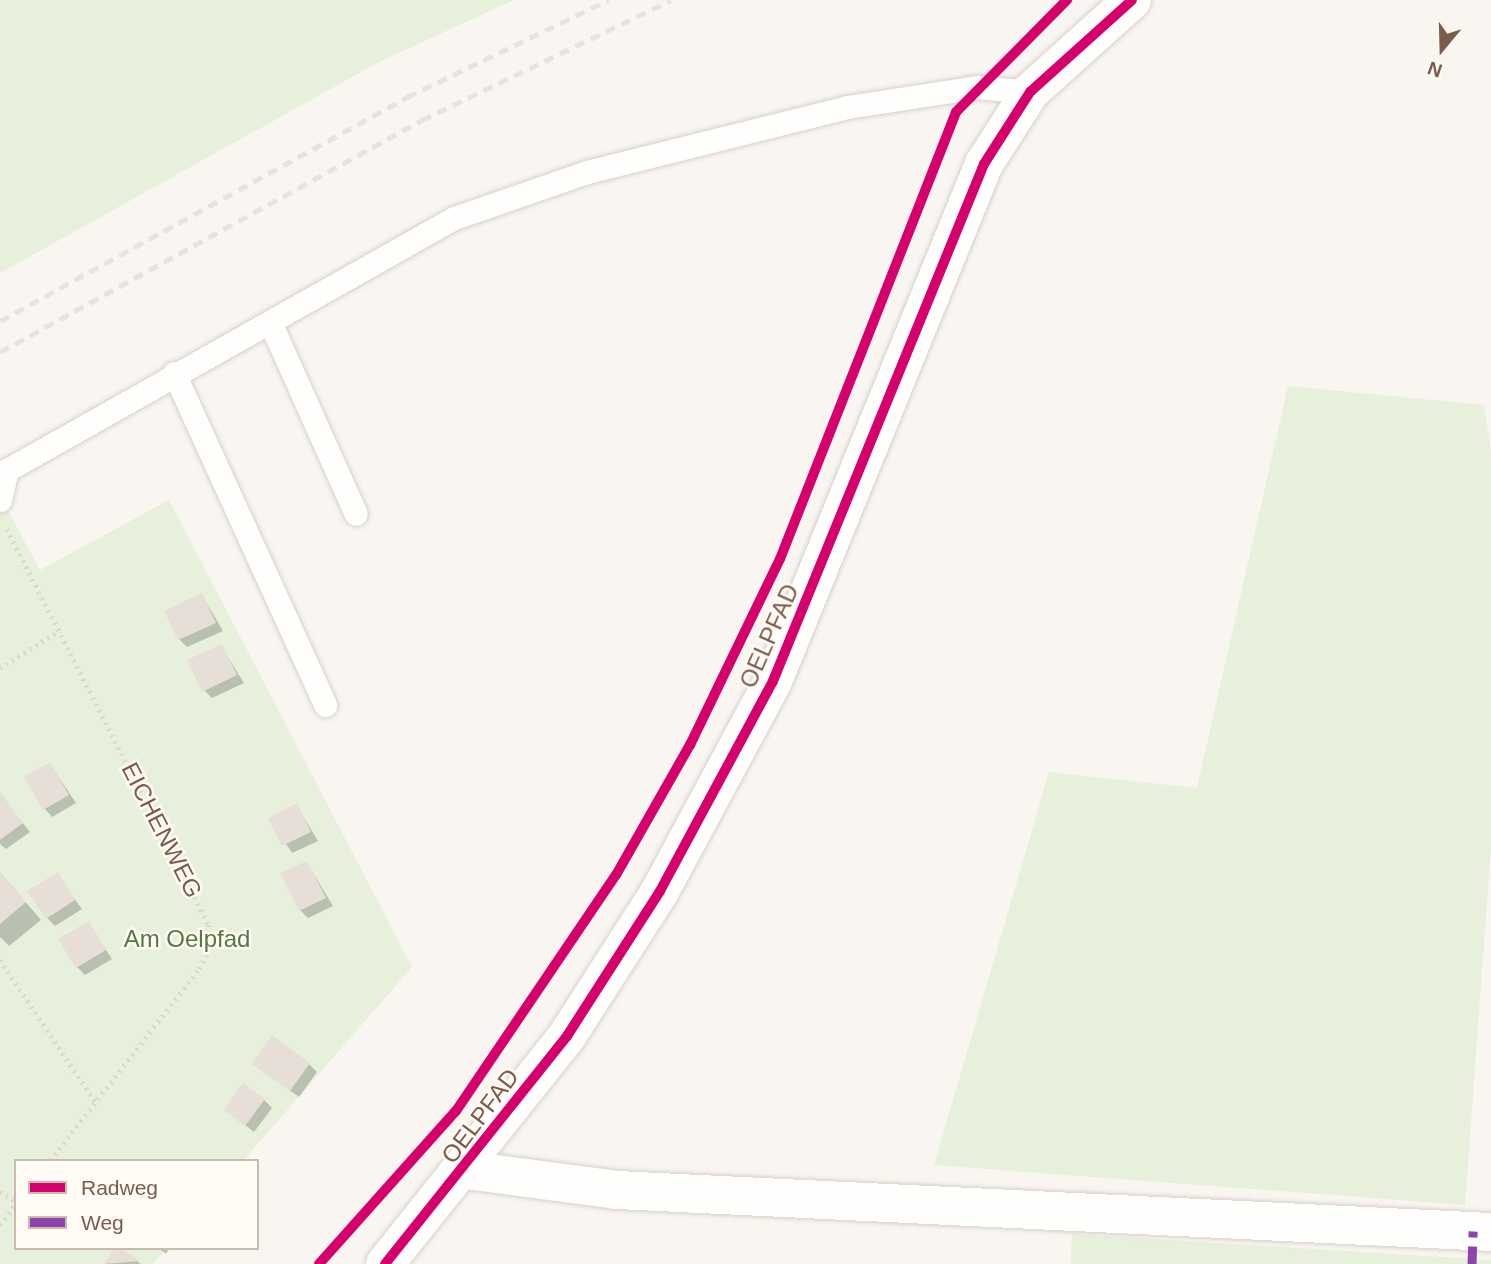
<!DOCTYPE html>
<style>
body{margin:0}
#map{position:relative;width:1491px;height:1264px;overflow:hidden;background:#f9f5f0;font-family:Helvetica,sans-serif}
div>[style]{position:absolute}
.green>*{inset:0;background:#e7f0db}
.shadow>*{inset:0;background:#0003}
.building>*{inset:0;background:#e6ded7}
.path>*{height:4.5px;margin-top:-2.25px;transform-origin:0;background:repeating-linear-gradient(90deg,#dcd5d0 0 2px,transparent 0 7px)}
.roads{filter:drop-shadow(0 0 2px #d7d1cb) drop-shadow(0 0 2px #d7d1cb)}
.service>*{height:23px;margin:-11.5px;padding:0 11.5px;transform-origin:11.5px;border-radius:11.5px;background:#fefefd}
.minor>*{height:38px;margin:-19px;padding:0 19px;transform-origin:19px;border-radius:19px;background:#fefefd}
.tertiary>*{height:38px;margin:-19px;padding:0 19px;transform-origin:19px;border-radius:19px;background:#fefefd}
.rail>*{height:5px;margin-top:-2.5px;transform-origin:0;background:repeating-linear-gradient(90deg,#e6e3e7 0 10px,transparent 0 17px)}
.quiet>*{height:9px;margin-top:-4.5px;transform-origin:0;background:repeating-linear-gradient(90deg,#8e44ad 0 18px,transparent 0 27px)}
.cycleway>*{height:10px;margin:-5px;padding:0 5px;transform-origin:5px;border-radius:5px;background:#d6006c}
span{translate:-50% -50%;white-space:nowrap;text-align:center;line-height:1.15;-webkit-text-stroke:5px #fffaf3;paint-order:stroke}
.street-label{font-size:24px;color:#7a5c4d}
.park-label{font-size:24px;color:#537a41}
.legend{position:absolute;left:14px;top:1159px;width:245px;height:91px;box-sizing:border-box;background:#fffaf3;border:2px solid #cabbb1;margin:0;padding:9px 12px;list-style:none;font-size:21px;color:#7a5c4d}
.legend li{display:flex;align-items:center;gap:14px;height:35px}
.legend b{width:35px;border:2px solid #cabbb1}
.north{position:absolute;left:1407px;top:14px;width:70px;height:70px;-webkit-text-stroke:5px #fffaf3;paint-order:stroke;rotate:199deg;font-size:19px;font-weight:700;line-height:28px;text-align:center;color:#7a5c4d}
.north::after{content:'';display:block;margin:auto;width:24px;height:32px;background:#7a5c4d;clip-path:polygon(50% 0,100% 100%,50% 72%,0 100%)}
</style>
<div id="map">
<div class="green">
<div style="clip-path:polygon(0 0,514px 0,381px 61px,0 273px)"></div>
<div style="clip-path:polygon(1288px 386px,1484px 405px,1491px 451px,1491px 847px,1465px 1205px,934px 1165px,1049px 772px,1197px 788px)"></div>
<div style="clip-path:polygon(0 496px,40px 570px,169px 500px,412px 967px,243px 1161px,16px 1161px,16px 1248px,167px 1248px,153px 1264px,0 1264px)"></div>
<div style="clip-path:polygon(1072px 1234px,1491px 1260px,1491px 1264px,1071px 1264px)"></div>
</div>
<div class="shadow">
<div style="clip-path:polygon(202px 595px,223px 631px,187px 647px,179px 639px)"></div>
<div style="clip-path:polygon(221px 646px,244px 683px,212px 698px,204px 690px)"></div>
<div style="clip-path:polygon(50px 764px,76px 803px,52px 817px,45px 809px)"></div>
<div style="clip-path:polygon(0 795px,30px 832px,6px 849px,0 844px)"></div>
<div style="clip-path:polygon(297px 806px,318px 841px,292px 853px,270px 819px)"></div>
<div style="clip-path:polygon(307px 863px,333px 906px,308px 918px,300px 910px)"></div>
<div style="clip-path:polygon(0 872px,41px 920px,9px 946px,0 937px)"></div>
<div style="clip-path:polygon(57px 875px,82px 909px,55px 926px,47px 918px)"></div>
<div style="clip-path:polygon(88px 923px,112px 959px,85px 975px,77px 967px)"></div>
<div style="clip-path:polygon(254px 1064px,309px 1064px,317px 1072px,299px 1097px)"></div>
<div style="clip-path:polygon(264px 1100px,272px 1108px,254px 1132px,226px 1110px)"></div>
<div style="clip-path:polygon(118px 1248px,141px 1264px,106px 1264px)"></div>
<div style="clip-path:polygon(158px 1248px,170px 1248px,166px 1254px)"></div>
</div>
<div class="building">
<div style="clip-path:polygon(202px 593px,216px 623px,178px 640px,164px 611px)"></div>
<div style="clip-path:polygon(222px 644px,237px 675px,202px 692px,187px 660px)"></div>
<div style="clip-path:polygon(50px 762px,69px 795px,43px 810px,24px 777px)"></div>
<div style="clip-path:polygon(0 792px,23px 823px,0 840px)"></div>
<div style="clip-path:polygon(297px 803px,311px 832px,282px 846px,268px 818px)"></div>
<div style="clip-path:polygon(307px 861px,326px 898px,299px 911px,280px 873px)"></div>
<div style="clip-path:polygon(0 872px,26px 902px,0 924px)"></div>
<div style="clip-path:polygon(58px 872px,75px 900px,46px 919px,27px 891px)"></div>
<div style="clip-path:polygon(89px 921px,106px 950px,76px 968px,58px 939px)"></div>
<div style="clip-path:polygon(272px 1035px,310px 1063px,290px 1091px,252px 1064px)"></div>
<div style="clip-path:polygon(243px 1083px,265px 1099px,245px 1126px,224px 1110px)"></div>
<div style="clip-path:polygon(115px 1248px,121px 1248px,140px 1261px,104px 1264px)"></div>
</div>
<div class="path">
<div style="left:7px;top:529px;width:445px;rotate:63deg"></div>
<div style="left:209px;top:925px;width:30px;rotate:94deg"></div>
<div style="left:207px;top:955px;width:18px;rotate:119deg"></div>
<div style="left:198px;top:971px;width:241px;rotate:127.9deg"></div>
<div style="left:0;top:668px;width:71px;rotate:-32.3deg"></div>
<div style="left:0;top:960px;width:172px;rotate:56.1deg"></div>
<div style="left:0;top:1192px;width:18px;rotate:29deg"></div>
<div style="left:0;top:1225px;width:26px;rotate:-53deg"></div>
</div>
<div class="roads">
<div class="service">
<div style="left:270px;top:322px;width:210px;rotate:65.9deg"></div>
<div style="left:174px;top:373px;width:365px;rotate:65.5deg"></div>
<div style="left:0;top:500px;width:31px;rotate:-77deg"></div>
<div style="left:7px;top:470px;width:513px;rotate:-29.41deg"></div>
<div style="left:454px;top:218px;width:141px;rotate:-19.1deg"></div>
<div style="left:587px;top:172px;width:268px;rotate:-14deg"></div>
<div style="left:847px;top:107px;width:133px;rotate:-8.7deg"></div>
<div style="left:978px;top:87px;width:52px;rotate:5.5deg"></div>
</div>
<div class="minor">
<div style="left:466px;top:1170px;width:152px;rotate:7.5deg"></div>
<div style="left:617px;top:1190px;width:875px;rotate:2.75deg"></div>
</div>
<div class="tertiary">
<div style="left:385px;top:1264px;width:292px;rotate:-51.4deg"></div>
<div style="left:567px;top:1036px;width:172px;rotate:-57.3deg"></div>
<div style="left:660px;top:891px;width:238px;rotate:-61.7deg"></div>
<div style="left:773px;top:681px;width:558px;rotate:-67.8deg"></div>
<div style="left:984px;top:164px;width:85px;rotate:-57.4deg"></div>
<div style="left:1030px;top:92px;width:137px;rotate:-42deg"></div>
</div>
</div>
<div class="rail">
<div style="left:0;top:321px;width:465px;rotate:-28.8deg"></div>
<div style="left:407px;top:97px;width:224px;rotate:-25.7deg"></div>
<div style="left:0;top:352px;width:482px;rotate:-28.8deg"></div>
<div style="left:422px;top:120px;width:276px;rotate:-25.7deg"></div>
</div>
<div class="quiet">
<div style="left:1472px;top:1264px;width:33px;rotate:-88deg"></div>
</div>
<div class="cycleway">
<div style="left:319px;top:1264px;width:205px;rotate:-48.2deg"></div>
<div style="left:456px;top:1111px;width:285px;rotate:-55.9deg"></div>
<div style="left:616px;top:875px;width:150px;rotate:-60.4deg"></div>
<div style="left:690px;top:745px;width:207px;rotate:-64.2deg"></div>
<div style="left:780px;top:559px;width:480px;rotate:-68.5deg"></div>
<div style="left:956px;top:112px;width:158px;rotate:-45.3deg"></div>
<div style="left:385px;top:1264px;width:292px;rotate:-51.4deg"></div>
<div style="left:567px;top:1036px;width:172px;rotate:-57.3deg"></div>
<div style="left:660px;top:891px;width:238px;rotate:-61.7deg"></div>
<div style="left:773px;top:681px;width:558px;rotate:-67.8deg"></div>
<div style="left:984px;top:164px;width:85px;rotate:-57.4deg"></div>
<div style="left:1030px;top:92px;width:137px;rotate:-42deg"></div>
</div>
<div class="street-label">
<span style="left:769px;top:636px;rotate:-66deg">OELPFAD</span>
<span style="left:162px;top:830px;rotate:63deg">EICHENWEG</span>
<span style="left:480px;top:1116px;rotate:-53deg">OELPFAD</span>
</div>
<div class="park-label">
<span style="left:187px;top:939px">Am Oelpfad</span>
</div>
<ul class="legend">
<li><b style="height:9px;background:#d6006c"></b>Radweg</li>
<li><b style="height:9px;background:#8e44ad"></b>Weg</li>
</ul>
<div class="north">N</div>
</div>
